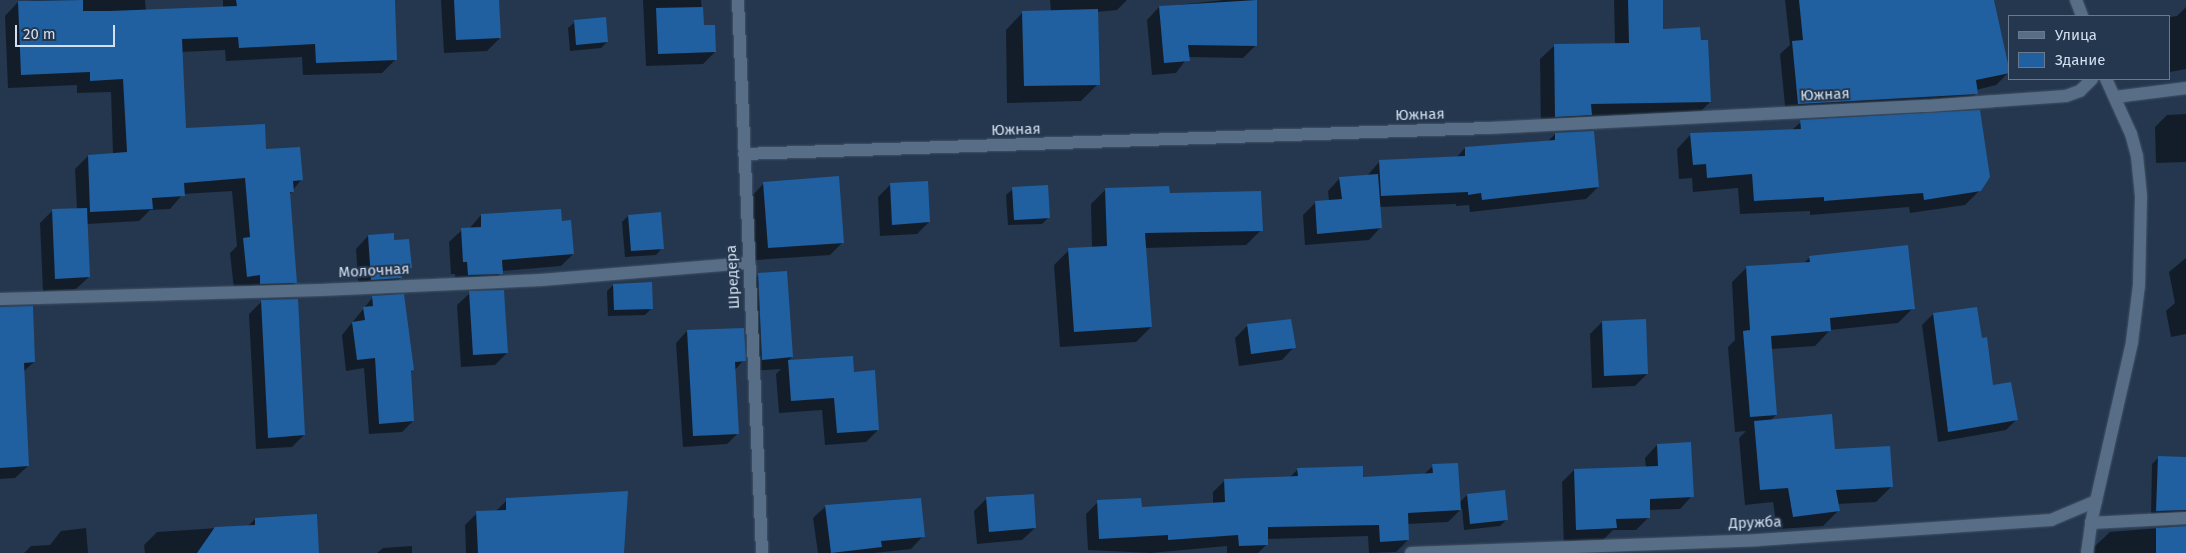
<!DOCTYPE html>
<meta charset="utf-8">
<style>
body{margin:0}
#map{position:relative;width:2186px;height:553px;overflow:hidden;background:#24374e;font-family:"Fira Sans",sans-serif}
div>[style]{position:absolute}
.shadow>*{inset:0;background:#0007}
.building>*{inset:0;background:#205fa0}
.roads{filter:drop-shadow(0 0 1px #435467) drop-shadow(0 0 1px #435467)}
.minor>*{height:12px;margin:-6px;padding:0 6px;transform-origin:6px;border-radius:6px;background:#586e87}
span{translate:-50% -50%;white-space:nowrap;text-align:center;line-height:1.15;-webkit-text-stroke:4px #24374e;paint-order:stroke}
.street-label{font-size:15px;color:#d3dfee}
.legend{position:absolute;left:2008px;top:15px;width:162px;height:65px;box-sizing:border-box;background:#24374e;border:1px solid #6a7a8e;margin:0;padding:6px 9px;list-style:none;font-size:15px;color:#d3dfee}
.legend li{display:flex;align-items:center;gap:10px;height:25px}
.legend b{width:25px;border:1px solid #6a7a8e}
.scale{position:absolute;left:15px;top:25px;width:100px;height:22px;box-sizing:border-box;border:2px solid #d3dfee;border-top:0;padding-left:6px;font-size:15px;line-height:18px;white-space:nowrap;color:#d3dfee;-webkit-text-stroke:4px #24374e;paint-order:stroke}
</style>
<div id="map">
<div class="shadow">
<div style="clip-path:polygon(37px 0,145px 0,146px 11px,223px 8px,223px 0,394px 0,396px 59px,382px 73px,303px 75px,302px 57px,226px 61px,225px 50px,181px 52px,185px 130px,265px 150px,301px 180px,289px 195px,296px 282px,283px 295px,234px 289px,230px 253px,237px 246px,232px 191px,183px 194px,170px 209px,150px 210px,139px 221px,87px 224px,89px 277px,76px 289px,43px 291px,40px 223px,52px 211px,77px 209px,75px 169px,88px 156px,113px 154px,111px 92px,77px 93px,77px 85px,8px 88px,5px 16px,18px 2px)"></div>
<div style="clip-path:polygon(441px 0,498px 0,500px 38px,487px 51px,444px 53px)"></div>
<div style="clip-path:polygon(643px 0,701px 0,703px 27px,715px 52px,703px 64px,646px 66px)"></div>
<div style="clip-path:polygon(1050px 0,1127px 0,1117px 10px,1096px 12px,1098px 84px,1081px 101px,1007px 103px,1006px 30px,1022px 13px,1051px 12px)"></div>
<div style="clip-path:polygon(1224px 0,1256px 0,1256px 45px,1243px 58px,1188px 57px,1176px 73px,1152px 75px,1147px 20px,1159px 7px)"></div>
<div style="clip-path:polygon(1614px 0,1661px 0,1662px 31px,1710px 102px,1696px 116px,1541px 131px,1540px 59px,1555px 45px,1615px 44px)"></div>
<div style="clip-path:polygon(1785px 0,1992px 0,2008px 73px,1996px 85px,1976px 90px,1976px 94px,1964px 106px,1786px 116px,1780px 54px,1790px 45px)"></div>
<div style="clip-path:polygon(2186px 7px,2186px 69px,2170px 72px,2170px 17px,2177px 16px)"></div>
<div style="clip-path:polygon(575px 22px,607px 42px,601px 48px,570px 51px,568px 28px)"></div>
<div style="clip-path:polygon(2186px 114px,2186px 162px,2156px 163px,2155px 127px,2167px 115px)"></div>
<div style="clip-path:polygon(1801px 122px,1980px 190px,1965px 205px,1910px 213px,1909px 207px,1810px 215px,1810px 211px,1740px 214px,1738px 188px,1693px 192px,1692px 178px,1679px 179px,1677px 149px,1691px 134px,1792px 130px)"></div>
<div style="clip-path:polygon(1555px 134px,1598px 187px,1586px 199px,1470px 212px,1469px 205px,1456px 206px,1456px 204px,1379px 207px,1381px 227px,1369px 240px,1305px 245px,1303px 215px,1315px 203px,1329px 201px,1328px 191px,1340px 178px,1367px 176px,1380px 161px,1456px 158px,1465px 148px,1547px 142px)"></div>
<div style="clip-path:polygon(764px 183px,843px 242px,830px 255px,756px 260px,752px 196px)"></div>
<div style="clip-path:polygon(891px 184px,929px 222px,917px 234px,880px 236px,878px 197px)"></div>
<div style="clip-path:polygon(1013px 189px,1049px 217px,1042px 224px,1008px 225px,1006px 195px)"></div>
<div style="clip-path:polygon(1106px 189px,1168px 195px,1261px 230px,1246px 245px,1145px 248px,1151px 327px,1136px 342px,1060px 347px,1054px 265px,1069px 250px,1092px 248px,1091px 204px)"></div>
<div style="clip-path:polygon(481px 215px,561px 222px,573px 254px,561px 266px,502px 271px,489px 286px,456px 287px,455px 274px,451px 274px,449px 242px,462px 230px,469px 229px)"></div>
<div style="clip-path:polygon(628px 216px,662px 248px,656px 255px,625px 257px,622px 222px)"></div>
<div style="clip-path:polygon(368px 236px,393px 241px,410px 267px,389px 290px,359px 292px,356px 249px)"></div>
<div style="clip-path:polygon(1810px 257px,1913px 308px,1898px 323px,1830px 330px,1815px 346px,1771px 349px,1776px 415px,1770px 421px,1834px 451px,1892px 486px,1876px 502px,1837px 504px,1839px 510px,1823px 526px,1777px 529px,1773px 502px,1745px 505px,1739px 438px,1746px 431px,1735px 432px,1728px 347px,1735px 340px,1732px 282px,1747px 267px,1803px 264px)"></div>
<div style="clip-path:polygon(2186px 258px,2186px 334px,2171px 337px,2166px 311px,2175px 303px,2169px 272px)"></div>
<div style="clip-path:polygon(759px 274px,792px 357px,787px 362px,852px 357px,853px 373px,878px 430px,866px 442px,825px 445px,822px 410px,779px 413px,776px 374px,781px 369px,750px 371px,746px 287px)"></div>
<div style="clip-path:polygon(613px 285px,652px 308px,645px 315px,608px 316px,607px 291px)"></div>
<div style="clip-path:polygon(470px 293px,507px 353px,495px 365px,461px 367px,457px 305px)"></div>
<div style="clip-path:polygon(373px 297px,413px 370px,410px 373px,413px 421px,402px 432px,369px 434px,364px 368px,346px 371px,342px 335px)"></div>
<div style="clip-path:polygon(262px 301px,304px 435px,292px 447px,256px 449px,249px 314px)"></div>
<div style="clip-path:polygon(0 308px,34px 362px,23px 372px,28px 466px,15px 478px,0 479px)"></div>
<div style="clip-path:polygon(1933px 314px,2017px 419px,2006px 430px,1938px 442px,1922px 325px)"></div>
<div style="clip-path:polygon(1602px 322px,1647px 374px,1635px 386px,1592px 388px,1590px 334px)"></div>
<div style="clip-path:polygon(1248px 325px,1294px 347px,1282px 360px,1239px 366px,1235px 338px)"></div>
<div style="clip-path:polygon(687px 331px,744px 360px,734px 371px,738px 433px,727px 444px,683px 447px,676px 343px)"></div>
<div style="clip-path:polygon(1657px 445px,1692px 496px,1680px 509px,1649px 510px,1649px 517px,1636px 530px,1613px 530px,1603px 540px,1564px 551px,1562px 482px,1574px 470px,1646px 468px,1645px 458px)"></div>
<div style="clip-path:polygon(2158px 458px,2186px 458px,2186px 515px,2151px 517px,2152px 464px)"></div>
<div style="clip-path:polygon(1433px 466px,1459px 503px,1467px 495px,1506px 520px,1500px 526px,1464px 530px,1462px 508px,1448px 522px,1407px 524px,1408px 540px,1396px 552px,1369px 553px,1368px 536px,1267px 539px,1267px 544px,1258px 553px,1227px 553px,1227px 546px,1151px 553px,1088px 550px,1086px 514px,1098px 502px,1141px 509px,1213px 504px,1213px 492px,1225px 480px,1289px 478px,1298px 469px,1362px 478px,1423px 475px)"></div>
<div style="clip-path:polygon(987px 498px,1035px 528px,1022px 540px,977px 544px,974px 511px)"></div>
<div style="clip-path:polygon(507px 500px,623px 553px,466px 553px,465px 525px,477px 513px,495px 512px)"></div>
<div style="clip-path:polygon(826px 506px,923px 536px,911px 549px,874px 553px,818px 553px,813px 518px)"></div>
<div style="clip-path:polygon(255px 519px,318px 553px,145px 553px,144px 545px,157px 532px,248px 526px)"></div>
<div style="clip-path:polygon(2186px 526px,2186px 553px,2095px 553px,2094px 547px,2110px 532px)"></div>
<div style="clip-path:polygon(86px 528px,88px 553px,24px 553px,31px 546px,50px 545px,61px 531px)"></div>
<div style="clip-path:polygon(412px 546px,412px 553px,377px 553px,383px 548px)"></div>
</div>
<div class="building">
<div style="clip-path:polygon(83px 0,83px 11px,110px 11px,237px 6px,236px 0,395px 0,397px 60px,316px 63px,315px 44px,239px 48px,238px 37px,182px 39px,186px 128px,265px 124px,266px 149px,300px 147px,303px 180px,293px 181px,294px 192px,290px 192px,297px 283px,260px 284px,260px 275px,247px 277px,243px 238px,250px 237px,245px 178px,184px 183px,185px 196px,152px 198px,153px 209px,90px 212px,88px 155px,127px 152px,123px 79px,90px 81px,90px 72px,21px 75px,18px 1px)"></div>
<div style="clip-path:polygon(454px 0,499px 0,501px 38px,456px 40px)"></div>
<div style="clip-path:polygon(1257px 0,1257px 46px,1188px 45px,1190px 61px,1164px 63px,1159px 6px)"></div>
<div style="clip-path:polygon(1628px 0,1663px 0,1663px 29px,1700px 27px,1701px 40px,1708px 40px,1711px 102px,1591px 104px,1592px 115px,1555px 117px,1554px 44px,1629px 43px)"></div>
<div style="clip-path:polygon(1799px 0,1994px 0,2010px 73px,1976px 80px,1978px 94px,1798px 104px,1792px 41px,1803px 40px)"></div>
<div style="clip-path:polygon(703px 7px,704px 25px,715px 25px,716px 52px,658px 54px,656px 8px)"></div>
<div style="clip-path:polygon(1098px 9px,1100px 85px,1024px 86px,1022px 11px)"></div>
<div style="clip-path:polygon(606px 17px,608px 42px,576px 45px,574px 20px)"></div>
<div style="clip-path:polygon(1980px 110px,1990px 177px,1981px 191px,1924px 200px,1923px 193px,1824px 201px,1824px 197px,1754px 201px,1752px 174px,1707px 178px,1706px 164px,1693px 165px,1690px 133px,1801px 129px,1800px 120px)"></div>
<div style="clip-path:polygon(1594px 131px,1599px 187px,1482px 200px,1481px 193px,1468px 195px,1468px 192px,1381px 196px,1379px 160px,1465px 156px,1465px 147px,1555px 140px,1555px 133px)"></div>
<div style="clip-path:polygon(1378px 174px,1382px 228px,1317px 234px,1315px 201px,1342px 199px,1339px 177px)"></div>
<div style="clip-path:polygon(839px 176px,844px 243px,768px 248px,763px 182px)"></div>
<div style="clip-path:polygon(928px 181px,930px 222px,892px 225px,890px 183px)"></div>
<div style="clip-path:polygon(1048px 185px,1050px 218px,1014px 220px,1012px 187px)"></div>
<div style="clip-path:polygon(1169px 186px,1170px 193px,1261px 191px,1263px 231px,1145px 233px,1152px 327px,1074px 332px,1068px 248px,1107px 246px,1105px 188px)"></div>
<div style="clip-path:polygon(87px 208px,90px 277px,55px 279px,52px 209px)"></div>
<div style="clip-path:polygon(561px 209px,562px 221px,571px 220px,574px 254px,502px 260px,503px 274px,468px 275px,467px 262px,463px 262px,461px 228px,481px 227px,481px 214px)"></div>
<div style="clip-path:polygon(661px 212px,664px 249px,631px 251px,628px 215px)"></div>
<div style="clip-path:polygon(394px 233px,394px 240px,409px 239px,412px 268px,401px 268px,402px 278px,371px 280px,368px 235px)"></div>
<div style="clip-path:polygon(1908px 245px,1915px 309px,1830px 318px,1831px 331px,1771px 336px,1777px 415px,1750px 417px,1743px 331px,1750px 330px,1746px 266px,1810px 262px,1809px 256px)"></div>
<div style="clip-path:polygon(787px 271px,793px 357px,762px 360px,758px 273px)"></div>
<div style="clip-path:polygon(652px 282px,653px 309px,614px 310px,613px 284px)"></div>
<div style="clip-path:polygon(504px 290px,508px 353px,473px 355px,469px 291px)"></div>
<div style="clip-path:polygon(404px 294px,414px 370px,411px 371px,414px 421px,379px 424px,375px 358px,357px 360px,352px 322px,365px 320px,363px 307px,373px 306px,372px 296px)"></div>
<div style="clip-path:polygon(298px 299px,305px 435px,268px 438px,261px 300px)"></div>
<div style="clip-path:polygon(33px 306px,35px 362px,24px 363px,29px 466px,0 468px,0 307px)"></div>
<div style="clip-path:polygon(1977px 307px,1982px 338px,1987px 337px,1993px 385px,2011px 382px,2018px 420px,1948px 432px,1933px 313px)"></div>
<div style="clip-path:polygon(1291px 319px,1296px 348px,1251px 354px,1247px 324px)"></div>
<div style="clip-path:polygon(1646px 319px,1648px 374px,1604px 376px,1602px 321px)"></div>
<div style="clip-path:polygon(744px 328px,746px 361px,735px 362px,739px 434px,693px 436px,687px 330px)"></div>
<div style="clip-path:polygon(853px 356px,854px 372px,875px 370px,879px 430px,837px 433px,834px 398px,791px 401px,788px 360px)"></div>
<div style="clip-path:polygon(1832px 414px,1835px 449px,1890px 446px,1893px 487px,1836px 490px,1840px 511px,1793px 517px,1788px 488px,1760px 490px,1754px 421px)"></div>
<div style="clip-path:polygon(1691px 442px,1694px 497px,1650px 499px,1650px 518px,1616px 519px,1617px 528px,1576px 530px,1574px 469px,1658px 466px,1657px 444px)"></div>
<div style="clip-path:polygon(2158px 456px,2186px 457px,2186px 510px,2156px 511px)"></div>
<div style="clip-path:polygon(1458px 463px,1461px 510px,1408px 513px,1409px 540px,1380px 542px,1379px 525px,1268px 527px,1268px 545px,1239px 546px,1238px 535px,1168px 540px,1168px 535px,1099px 539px,1097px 500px,1141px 498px,1142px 507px,1225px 502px,1224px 479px,1298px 476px,1297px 468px,1363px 466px,1363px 477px,1433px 473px,1432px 464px)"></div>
<div style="clip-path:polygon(1505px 490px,1508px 520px,1470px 524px,1467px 494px)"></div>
<div style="clip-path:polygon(628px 491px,624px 553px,478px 553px,476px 511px,506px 510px,506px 498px)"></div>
<div style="clip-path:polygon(1034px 494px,1036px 528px,989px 532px,986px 497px)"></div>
<div style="clip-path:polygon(921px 498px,925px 537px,881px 541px,882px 547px,831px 553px,825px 505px)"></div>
<div style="clip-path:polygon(317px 514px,319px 553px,197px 553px,215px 527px,255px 525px,255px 518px)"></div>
<div style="clip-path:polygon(2186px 526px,2186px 553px,2156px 553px,2156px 528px)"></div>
</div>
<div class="roads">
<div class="minor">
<div style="left:738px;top:0;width:554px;rotate:87.51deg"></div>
<div style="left:2076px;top:0;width:17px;rotate:69deg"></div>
<div style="left:2115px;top:97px;width:72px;rotate:-7.2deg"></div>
<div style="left:744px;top:154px;width:745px;rotate:-2deg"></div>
<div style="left:1489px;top:128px;width:438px;rotate:-2.9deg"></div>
<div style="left:1926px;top:106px;width:140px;rotate:-4.1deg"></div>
<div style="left:2066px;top:96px;width:15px;rotate:-20deg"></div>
<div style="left:2080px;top:91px;width:17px;rotate:-45deg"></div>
<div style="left:0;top:299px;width:321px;rotate:-1.6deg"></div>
<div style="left:321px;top:290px;width:220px;rotate:-2.6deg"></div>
<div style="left:541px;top:280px;width:209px;rotate:-4.7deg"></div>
<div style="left:2091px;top:523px;width:95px;rotate:-3deg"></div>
<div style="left:1411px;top:553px;width:347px;rotate:-2.1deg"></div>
<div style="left:1758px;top:540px;width:294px;rotate:-3.9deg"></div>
<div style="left:2051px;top:520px;width:49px;rotate:-22.9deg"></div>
<div style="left:2087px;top:553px;width:30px;rotate:-82deg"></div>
<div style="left:2091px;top:523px;width:186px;rotate:-77.2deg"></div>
<div style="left:2132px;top:342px;width:57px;rotate:-83deg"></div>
<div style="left:2139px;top:285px;width:89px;rotate:-88.7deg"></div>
<div style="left:2141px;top:196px;width:40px;rotate:-95.7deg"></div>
<div style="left:2137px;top:156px;width:23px;rotate:-105deg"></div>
<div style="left:2131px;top:134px;width:60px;rotate:-114.4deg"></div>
</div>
</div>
<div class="street-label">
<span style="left:1825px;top:95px;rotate:-3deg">Южная</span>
<span style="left:1420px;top:115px;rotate:-2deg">Южная</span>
<span style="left:1016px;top:130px;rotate:-2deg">Южная</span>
<span style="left:374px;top:271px;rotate:-3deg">Молочная</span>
<span style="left:733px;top:277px;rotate:-93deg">Шредера</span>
<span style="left:1755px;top:523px;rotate:-2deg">Дружба</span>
</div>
<ul class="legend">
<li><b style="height:6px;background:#586e87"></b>Улица</li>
<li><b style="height:14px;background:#205fa0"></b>Здание</li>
</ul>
<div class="scale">20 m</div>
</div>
